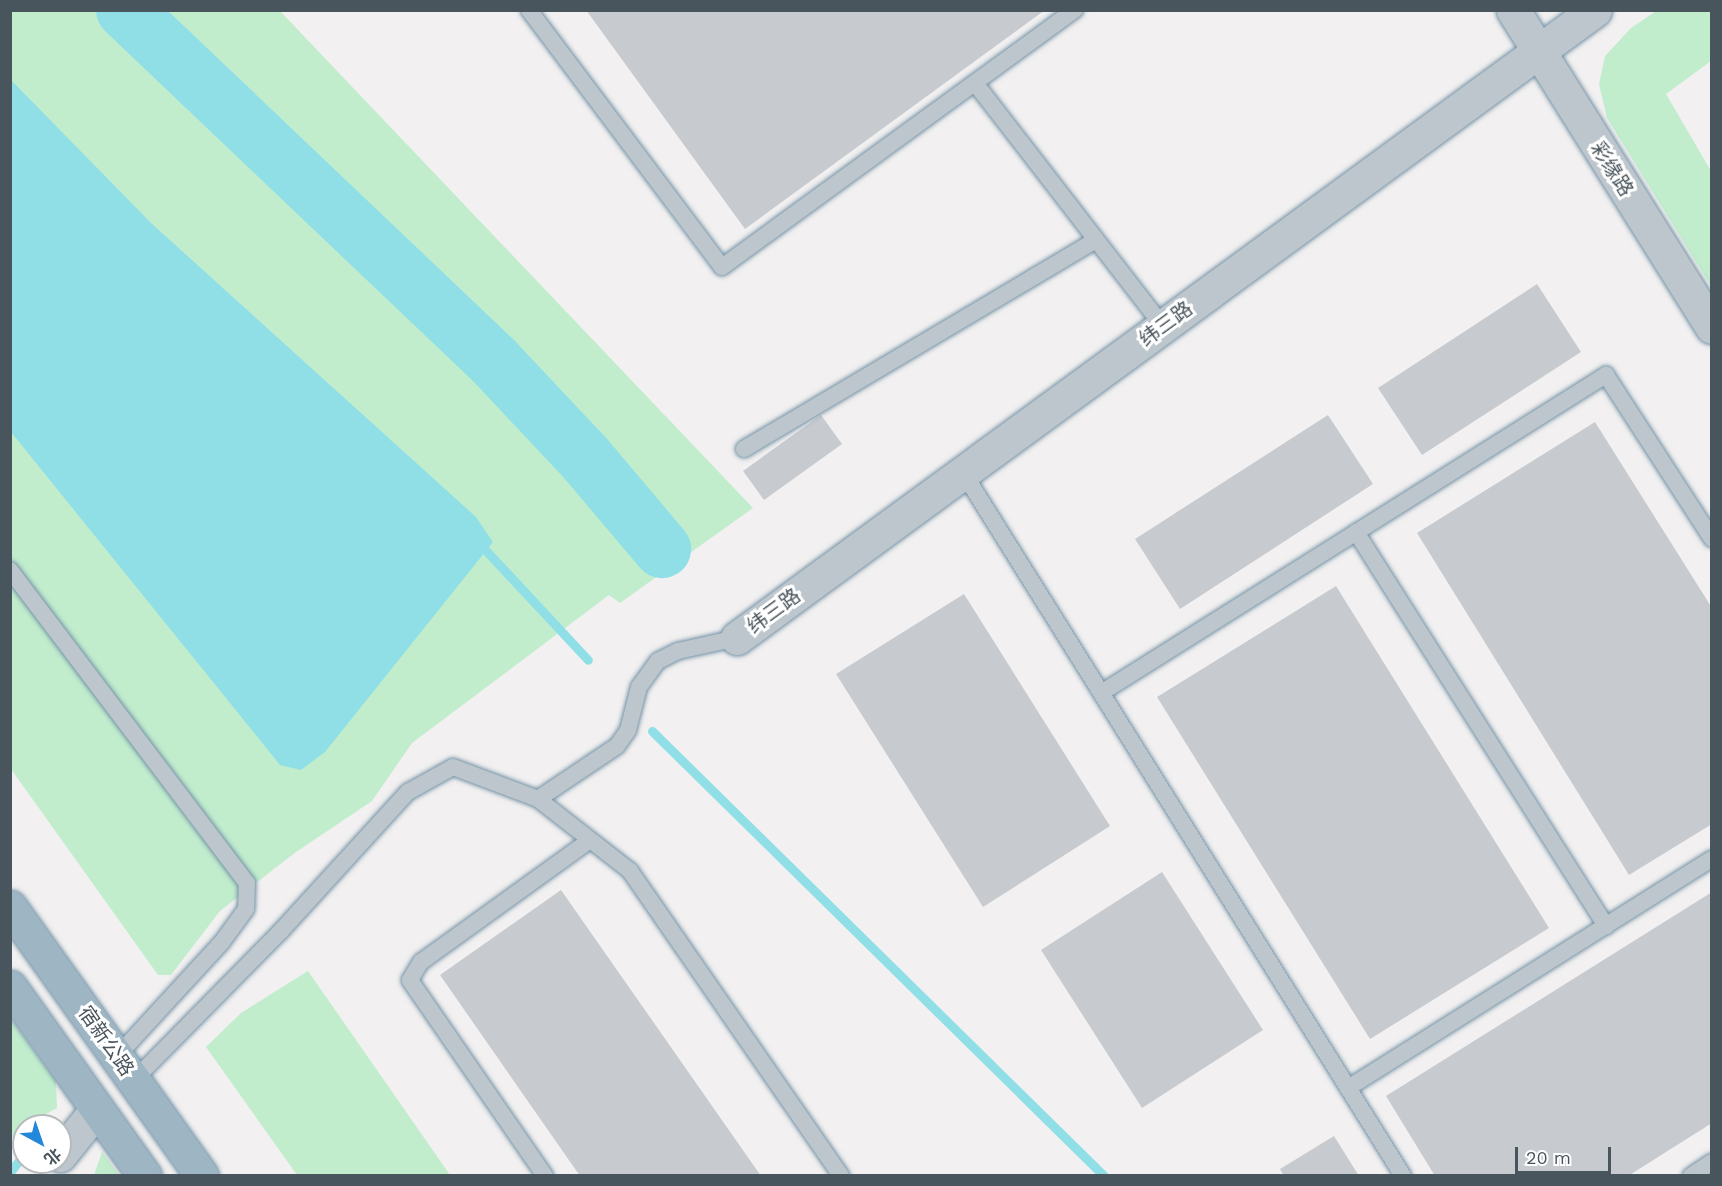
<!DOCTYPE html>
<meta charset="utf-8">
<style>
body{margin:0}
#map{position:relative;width:1722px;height:1186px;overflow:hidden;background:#f2f0f0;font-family:"Work Sans","Noto Sans SC",sans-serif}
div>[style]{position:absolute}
.green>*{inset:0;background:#c1edcd}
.water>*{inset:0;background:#90dfe7}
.stream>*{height:9px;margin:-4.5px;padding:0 4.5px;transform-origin:4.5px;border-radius:4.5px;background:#90dfe7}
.river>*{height:58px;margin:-29px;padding:0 29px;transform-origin:29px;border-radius:29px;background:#90dfe7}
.building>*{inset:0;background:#c7cbcf}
.roads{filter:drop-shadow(0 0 2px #7593a7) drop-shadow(0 0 2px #7593a7)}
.service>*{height:16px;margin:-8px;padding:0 8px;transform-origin:8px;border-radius:8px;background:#bcc6cc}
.minor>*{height:33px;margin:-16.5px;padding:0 16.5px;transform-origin:16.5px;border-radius:16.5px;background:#bcc6cc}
.trunk>*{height:33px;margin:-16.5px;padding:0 16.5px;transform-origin:16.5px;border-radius:16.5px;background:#9eb5c4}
span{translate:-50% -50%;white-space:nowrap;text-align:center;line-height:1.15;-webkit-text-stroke:6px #fff;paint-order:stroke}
.street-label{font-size:20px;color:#49555c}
.frame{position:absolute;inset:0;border:12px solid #49555c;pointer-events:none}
.north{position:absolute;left:12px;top:1114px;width:60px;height:60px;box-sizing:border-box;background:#fff;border:2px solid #b6bbbe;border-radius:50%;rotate:140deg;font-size:16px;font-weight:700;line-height:24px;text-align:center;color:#49555c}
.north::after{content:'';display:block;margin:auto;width:21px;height:27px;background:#2388d9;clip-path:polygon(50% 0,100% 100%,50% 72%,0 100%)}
.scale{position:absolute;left:1515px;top:1147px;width:96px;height:27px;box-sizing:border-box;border:3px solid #49555c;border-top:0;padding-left:8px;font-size:18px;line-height:21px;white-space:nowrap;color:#49555c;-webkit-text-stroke:4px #fff;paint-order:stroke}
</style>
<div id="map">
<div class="green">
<div style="clip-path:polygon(10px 11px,280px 11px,753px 508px,620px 603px,609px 595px,412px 743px,372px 801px,296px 852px,220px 911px,171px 975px,158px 975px,11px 769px)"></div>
<div style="clip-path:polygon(1656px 11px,1711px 11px,1711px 61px,1666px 94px,1711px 171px,1711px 286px,1607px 118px,1599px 84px,1605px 56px,1631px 28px)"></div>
<div style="clip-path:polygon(308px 971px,450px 1175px,297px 1175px,206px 1047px,241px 1013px)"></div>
<div style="clip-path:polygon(10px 1018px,56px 1081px,57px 1108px,24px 1126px,11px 1139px)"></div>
<div style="clip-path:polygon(102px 1152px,119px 1175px,94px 1175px)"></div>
</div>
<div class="water">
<div style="clip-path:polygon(10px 79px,151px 223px,476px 517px,493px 542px,325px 752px,301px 770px,280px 765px,11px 432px)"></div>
</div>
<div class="stream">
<div style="left:478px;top:542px;width:161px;rotate:47deg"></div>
<div style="left:652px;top:731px;width:634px;rotate:44.55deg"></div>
<div style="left:10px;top:1172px;width:23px;rotate:-52deg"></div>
</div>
<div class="river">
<div style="left:125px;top:10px;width:509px;rotate:43.57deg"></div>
<div style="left:494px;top:361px;width:134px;rotate:46.8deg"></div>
<div style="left:586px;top:459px;width:118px;rotate:49.8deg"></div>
</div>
<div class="building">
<div style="clip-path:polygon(586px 10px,1045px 10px,745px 229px)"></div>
<div style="clip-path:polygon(1537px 284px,1581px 352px,1422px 455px,1378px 388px)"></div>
<div style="clip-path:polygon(821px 415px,842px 444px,764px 500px,743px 471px)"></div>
<div style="clip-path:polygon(1328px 415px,1373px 484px,1180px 609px,1135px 539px)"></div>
<div style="clip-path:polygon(1595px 422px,1712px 608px,1712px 824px,1629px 875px,1417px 533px)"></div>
<div style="clip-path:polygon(1336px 586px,1549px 928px,1370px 1039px,1157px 697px)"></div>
<div style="clip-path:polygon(964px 594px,1110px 826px,983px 907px,836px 674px)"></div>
<div style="clip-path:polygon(1162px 872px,1263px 1030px,1142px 1108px,1041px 950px)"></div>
<div style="clip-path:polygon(561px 890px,761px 1176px,580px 1176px,440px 975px)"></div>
<div style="clip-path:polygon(1712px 892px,1712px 1123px,1628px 1176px,1435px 1176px,1386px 1096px)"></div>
<div style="clip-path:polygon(1334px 1136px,1359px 1176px,1284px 1176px,1280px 1169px)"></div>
</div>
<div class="roads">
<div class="service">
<div style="left:529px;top:10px;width:321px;rotate:53.1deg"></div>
<div style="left:722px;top:267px;width:437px;rotate:-36.1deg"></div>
<div style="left:975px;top:83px;width:307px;rotate:52.3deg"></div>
<div style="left:744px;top:449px;width:409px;rotate:-30.7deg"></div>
<div style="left:963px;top:472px;width:830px;rotate:57.99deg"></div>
<div style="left:1356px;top:532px;width:467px;rotate:57.6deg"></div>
<div style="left:10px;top:570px;width:393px;rotate:52.9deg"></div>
<div style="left:247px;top:883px;width:26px;rotate:92deg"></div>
<div style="left:246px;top:909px;width:41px;rotate:126deg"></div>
<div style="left:222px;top:942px;width:155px;rotate:132.6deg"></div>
<div style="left:1101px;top:693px;width:597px;rotate:-32.2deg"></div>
<div style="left:1606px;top:375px;width:195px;rotate:57.1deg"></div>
<div style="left:538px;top:799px;width:95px;rotate:-33.9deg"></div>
<div style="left:617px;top:746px;width:19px;rotate:-55deg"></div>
<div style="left:628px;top:730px;width:44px;rotate:-75.7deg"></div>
<div style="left:639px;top:687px;width:32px;rotate:-54deg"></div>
<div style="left:658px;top:661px;width:22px;rotate:-27deg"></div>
<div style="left:678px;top:651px;width:60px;rotate:-12.4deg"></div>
<div style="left:134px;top:1080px;width:208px;rotate:-45.4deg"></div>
<div style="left:280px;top:932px;width:190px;rotate:-47.6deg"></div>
<div style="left:408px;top:792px;width:51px;rotate:-29.1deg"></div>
<div style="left:453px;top:767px;width:91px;rotate:20.6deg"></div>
<div style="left:538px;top:799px;width:117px;rotate:38deg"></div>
<div style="left:630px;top:871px;width:371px;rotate:55.3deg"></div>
<div style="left:1348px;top:1088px;width:430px;rotate:-32.2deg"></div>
<div style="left:545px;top:1176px;width:238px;rotate:-124.6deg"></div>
<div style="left:410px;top:980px;width:21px;rotate:-59deg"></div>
<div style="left:421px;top:962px;width:208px;rotate:-35.8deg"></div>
<div style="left:1691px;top:1176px;width:25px;rotate:-34deg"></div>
</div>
<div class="minor">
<div style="left:1513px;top:10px;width:374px;rotate:57.9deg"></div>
<div style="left:737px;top:638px;width:1063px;rotate:-36.2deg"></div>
<div style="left:60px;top:1155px;width:59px;rotate:-51.2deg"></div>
</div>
<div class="trunk">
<div style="left:10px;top:907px;width:330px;rotate:54.5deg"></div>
<div style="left:10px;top:987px;width:232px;rotate:54.5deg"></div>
</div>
</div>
<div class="street-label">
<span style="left:1612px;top:169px;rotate:58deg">彩缘路</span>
<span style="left:1166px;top:324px;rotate:-36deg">纬三路</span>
<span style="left:774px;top:611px;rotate:-36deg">纬三路</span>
<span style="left:106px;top:1041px;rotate:55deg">宿新公路</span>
</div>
<div class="frame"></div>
<div class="north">北</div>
<div class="scale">20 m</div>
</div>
